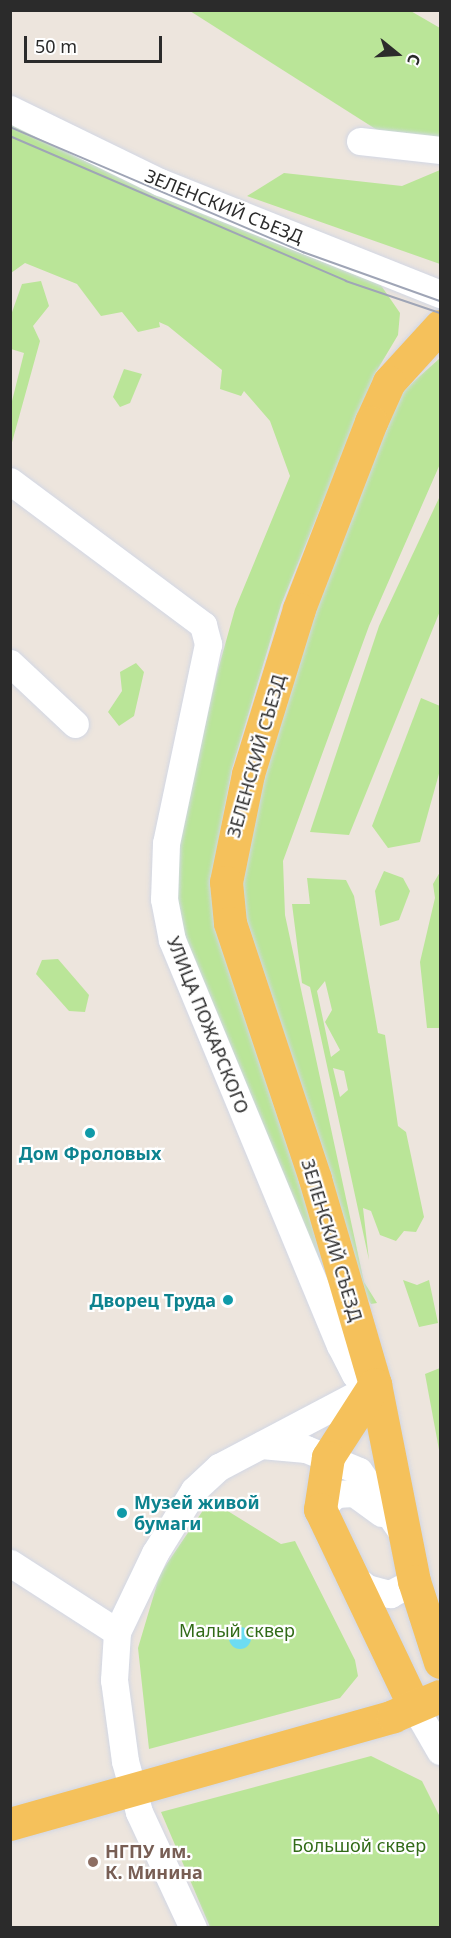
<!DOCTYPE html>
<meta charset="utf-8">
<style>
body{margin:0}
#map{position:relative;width:451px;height:1938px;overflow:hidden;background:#ede5dd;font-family:"Noto Sans",sans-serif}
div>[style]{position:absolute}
.green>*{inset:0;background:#bae598}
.water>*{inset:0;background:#6ddcf2}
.round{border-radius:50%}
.roads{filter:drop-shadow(0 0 2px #d2d7e4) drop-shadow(0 0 2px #d2d7e4)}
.minor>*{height:27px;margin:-13.5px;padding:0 13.5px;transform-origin:13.5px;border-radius:13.5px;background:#fff}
.major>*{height:33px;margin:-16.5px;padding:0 16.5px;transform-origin:16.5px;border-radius:16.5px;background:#f5c15b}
.tram>*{height:1.5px;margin:-0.75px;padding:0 0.75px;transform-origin:0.75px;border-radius:0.75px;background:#9fa5b6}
.dots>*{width:16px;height:16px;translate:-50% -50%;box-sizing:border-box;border:3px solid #fff;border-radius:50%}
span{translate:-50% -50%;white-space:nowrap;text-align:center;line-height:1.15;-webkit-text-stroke:4.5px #fff;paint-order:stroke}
.street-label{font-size:18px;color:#2b2b2b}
.culture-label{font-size:18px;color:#0d838f;font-weight:700}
.right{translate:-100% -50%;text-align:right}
.left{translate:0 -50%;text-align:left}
.park-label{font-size:18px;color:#326b18}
.education-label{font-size:18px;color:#785e54;font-weight:700}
.frame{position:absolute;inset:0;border:12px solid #2b2b2b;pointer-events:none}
.north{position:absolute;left:367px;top:24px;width:60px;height:60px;-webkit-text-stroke:4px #fff;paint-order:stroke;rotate:108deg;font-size:16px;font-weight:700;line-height:24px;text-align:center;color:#2b2b2b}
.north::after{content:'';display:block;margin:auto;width:21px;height:27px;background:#2b2b2b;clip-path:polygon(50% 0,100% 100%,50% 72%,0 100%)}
.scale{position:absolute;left:24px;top:36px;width:138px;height:27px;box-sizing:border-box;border:3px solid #2b2b2b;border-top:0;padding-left:8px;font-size:18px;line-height:21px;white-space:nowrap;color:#2b2b2b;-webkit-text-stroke:4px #fff;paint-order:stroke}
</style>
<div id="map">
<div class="green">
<div style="clip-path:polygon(409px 10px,440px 28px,440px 139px,385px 135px,190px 11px)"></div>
<div style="clip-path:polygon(11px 121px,378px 281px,400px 313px,398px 335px,376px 372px,281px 605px,232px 769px,219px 837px,348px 1330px,185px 938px,177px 900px,180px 838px,216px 677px,235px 609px,290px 476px,270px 421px,244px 391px,241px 396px,220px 389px,222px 370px,168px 326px,159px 322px,160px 327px,138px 332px,122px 312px,101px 316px,77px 284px,25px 263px,11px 273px)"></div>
<div style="clip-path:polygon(440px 170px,440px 264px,247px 196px,284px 173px,402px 186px)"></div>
<div style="clip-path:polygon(41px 281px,49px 306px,33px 326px,40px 341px,11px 446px,11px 405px,24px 353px,11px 349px,11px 315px,22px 284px)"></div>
<div style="clip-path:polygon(440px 358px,440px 464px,369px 626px,283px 861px,285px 915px,364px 1282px,377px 1303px,371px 1304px,356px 1281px,242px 920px,239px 881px,244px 841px,311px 613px,401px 393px)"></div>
<div style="clip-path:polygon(124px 369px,142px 374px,130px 403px,120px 407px,113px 397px)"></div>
<div style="clip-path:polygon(440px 496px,440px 611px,349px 835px,310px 832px,379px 626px)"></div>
<div style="clip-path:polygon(136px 663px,144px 672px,134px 716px,119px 726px,108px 712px,122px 691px,120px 672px)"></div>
<div style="clip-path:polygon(421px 698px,440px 706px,440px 770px,420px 842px,388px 848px,372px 826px)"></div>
<div style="clip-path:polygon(384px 871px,403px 878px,410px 891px,399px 920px,380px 926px,375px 891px)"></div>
<div style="clip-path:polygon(440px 872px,440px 1028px,427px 1028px,420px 962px,435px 898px,433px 884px)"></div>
<div style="clip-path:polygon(evenodd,307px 878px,346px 880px,354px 896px,378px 1033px,385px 1035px,398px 1126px,406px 1132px,424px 1217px,416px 1232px,404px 1231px,396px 1241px,380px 1235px,371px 1211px,363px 1208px,369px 1260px,310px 987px,302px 983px,292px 904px,310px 904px,307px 878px,325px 981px,332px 1010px,325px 1022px,340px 1050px,331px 1057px,317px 991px,325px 981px,307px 878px,333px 1068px,344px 1071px,348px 1090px,340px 1097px,333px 1068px)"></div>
<div style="clip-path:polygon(58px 959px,89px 995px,85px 1012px,69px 1011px,36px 974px,42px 960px)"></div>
<div style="clip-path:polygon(403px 1280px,417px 1285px,429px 1280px,438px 1323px,419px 1327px)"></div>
<div style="clip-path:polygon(440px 1368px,440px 1455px,425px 1374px)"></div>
<div style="clip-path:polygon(210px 1500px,281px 1544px,295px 1541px,355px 1660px,358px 1676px,340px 1698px,149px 1749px,138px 1648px,160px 1574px)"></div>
<div style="clip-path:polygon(371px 1756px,422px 1781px,440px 1817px,440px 1927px,210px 1927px,161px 1812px)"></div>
</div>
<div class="water">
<div class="round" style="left:229px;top:1627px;width:22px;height:22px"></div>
</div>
<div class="roads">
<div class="minor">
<div style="left:10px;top:109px;width:167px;rotate:26deg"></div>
<div style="left:160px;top:182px;width:302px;rotate:21.8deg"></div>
<div style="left:360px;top:141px;width:81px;rotate:6.4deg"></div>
<div style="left:10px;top:481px;width:241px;rotate:36.7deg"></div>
<div style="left:203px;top:625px;width:20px;rotate:75deg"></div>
<div style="left:208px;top:644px;width:203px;rotate:101.9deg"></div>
<div style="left:166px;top:843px;width:56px;rotate:92deg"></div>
<div style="left:164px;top:899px;width:42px;rotate:79deg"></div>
<div style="left:172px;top:940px;width:438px;rotate:67.5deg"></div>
<div style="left:340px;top:1345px;width:33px;rotate:63deg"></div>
<div style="left:355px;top:1374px;width:22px;rotate:27deg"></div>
<div style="left:10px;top:663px;width:89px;rotate:43.2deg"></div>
<div style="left:261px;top:1445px;width:45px;rotate:5.1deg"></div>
<div style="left:306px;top:1449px;width:57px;rotate:22.5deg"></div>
<div style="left:359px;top:1471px;width:73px;rotate:55deg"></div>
<div style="left:320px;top:1509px;width:22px;rotate:-43deg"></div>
<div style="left:336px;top:1494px;width:18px;rotate:-3deg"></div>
<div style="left:354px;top:1493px;width:34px;rotate:36deg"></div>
<div style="left:10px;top:1563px;width:127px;rotate:32.8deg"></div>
<div style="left:347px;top:1572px;width:26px;rotate:39deg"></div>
<div style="left:367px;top:1588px;width:24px;rotate:15deg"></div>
<div style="left:390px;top:1594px;width:27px;rotate:-28deg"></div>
<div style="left:414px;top:1706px;width:52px;rotate:60deg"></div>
<div style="left:193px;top:1928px;width:128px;rotate:-115deg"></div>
<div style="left:139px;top:1812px;width:53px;rotate:-105.4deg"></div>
<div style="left:125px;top:1761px;width:82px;rotate:-97.7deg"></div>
<div style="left:114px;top:1680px;width:48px;rotate:-86.4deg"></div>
<div style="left:117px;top:1632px;width:88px;rotate:-64.3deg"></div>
<div style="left:155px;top:1553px;width:74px;rotate:-58.2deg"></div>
<div style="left:194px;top:1490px;width:34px;rotate:-43deg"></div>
<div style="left:219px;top:1467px;width:172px;rotate:-27.8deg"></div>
</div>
<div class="major">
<div style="left:440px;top:326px;width:76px;rotate:132.3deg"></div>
<div style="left:389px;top:382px;width:44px;rotate:114.2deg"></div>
<div style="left:371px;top:422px;width:200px;rotate:111.1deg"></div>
<div style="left:299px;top:609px;width:173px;rotate:107.2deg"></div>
<div style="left:248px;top:774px;width:110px;rotate:101.5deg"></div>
<div style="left:226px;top:882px;width:41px;rotate:84.4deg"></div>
<div style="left:230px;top:923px;width:270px;rotate:71.6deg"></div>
<div style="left:315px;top:1179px;width:214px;rotate:73.7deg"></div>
<div style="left:375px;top:1384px;width:201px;rotate:78.8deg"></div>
<div style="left:414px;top:1581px;width:85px;rotate:72.2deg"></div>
<div style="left:375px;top:1384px;width:87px;rotate:122.8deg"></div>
<div style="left:328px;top:1457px;width:53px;rotate:98.7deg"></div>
<div style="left:320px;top:1509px;width:218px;rotate:64.5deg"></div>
<div style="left:10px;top:1824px;width:398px;rotate:-15.7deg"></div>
<div style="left:393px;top:1716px;width:51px;rotate:-23.1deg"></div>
</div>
</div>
<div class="tram">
<div style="left:10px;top:127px;width:319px;rotate:23.1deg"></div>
<div style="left:303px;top:252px;width:145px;rotate:19.7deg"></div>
<div style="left:10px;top:136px;width:366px;rotate:23.3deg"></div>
<div style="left:346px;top:281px;width:99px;rotate:18.8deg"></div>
</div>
<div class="dots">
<div style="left:90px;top:1133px;background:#0f9aa8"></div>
<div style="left:228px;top:1300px;background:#0f9aa8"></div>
<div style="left:122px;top:1513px;background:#0f9aa8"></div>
<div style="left:93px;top:1862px;background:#8d6e63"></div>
</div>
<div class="street-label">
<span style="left:224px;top:206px;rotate:22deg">ЗЕЛЕНСКИЙ СЪЕЗД</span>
<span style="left:256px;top:756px;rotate:-74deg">ЗЕЛЕНСКИЙ СЪЕЗД</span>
<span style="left:208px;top:1025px;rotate:68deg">УЛИЦА ПОЖАРСКОГО</span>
<span style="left:332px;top:1240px;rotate:73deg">ЗЕЛЕНСКИЙ СЪЕЗД</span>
</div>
<div class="culture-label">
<span style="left:90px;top:1153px">Дом Фроловых</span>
<span class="right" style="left:216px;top:1300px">Дворец Труда</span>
<span class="left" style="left:134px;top:1513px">Музей живой<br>бумаги</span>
</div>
<div class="park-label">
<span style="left:237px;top:1630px">Малый сквер</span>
<span style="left:359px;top:1845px">Большой сквер</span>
</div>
<div class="education-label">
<span class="left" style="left:105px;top:1862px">НГПУ им.<br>К. Минина</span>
</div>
<div class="frame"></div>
<div class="north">С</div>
<div class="scale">50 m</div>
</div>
